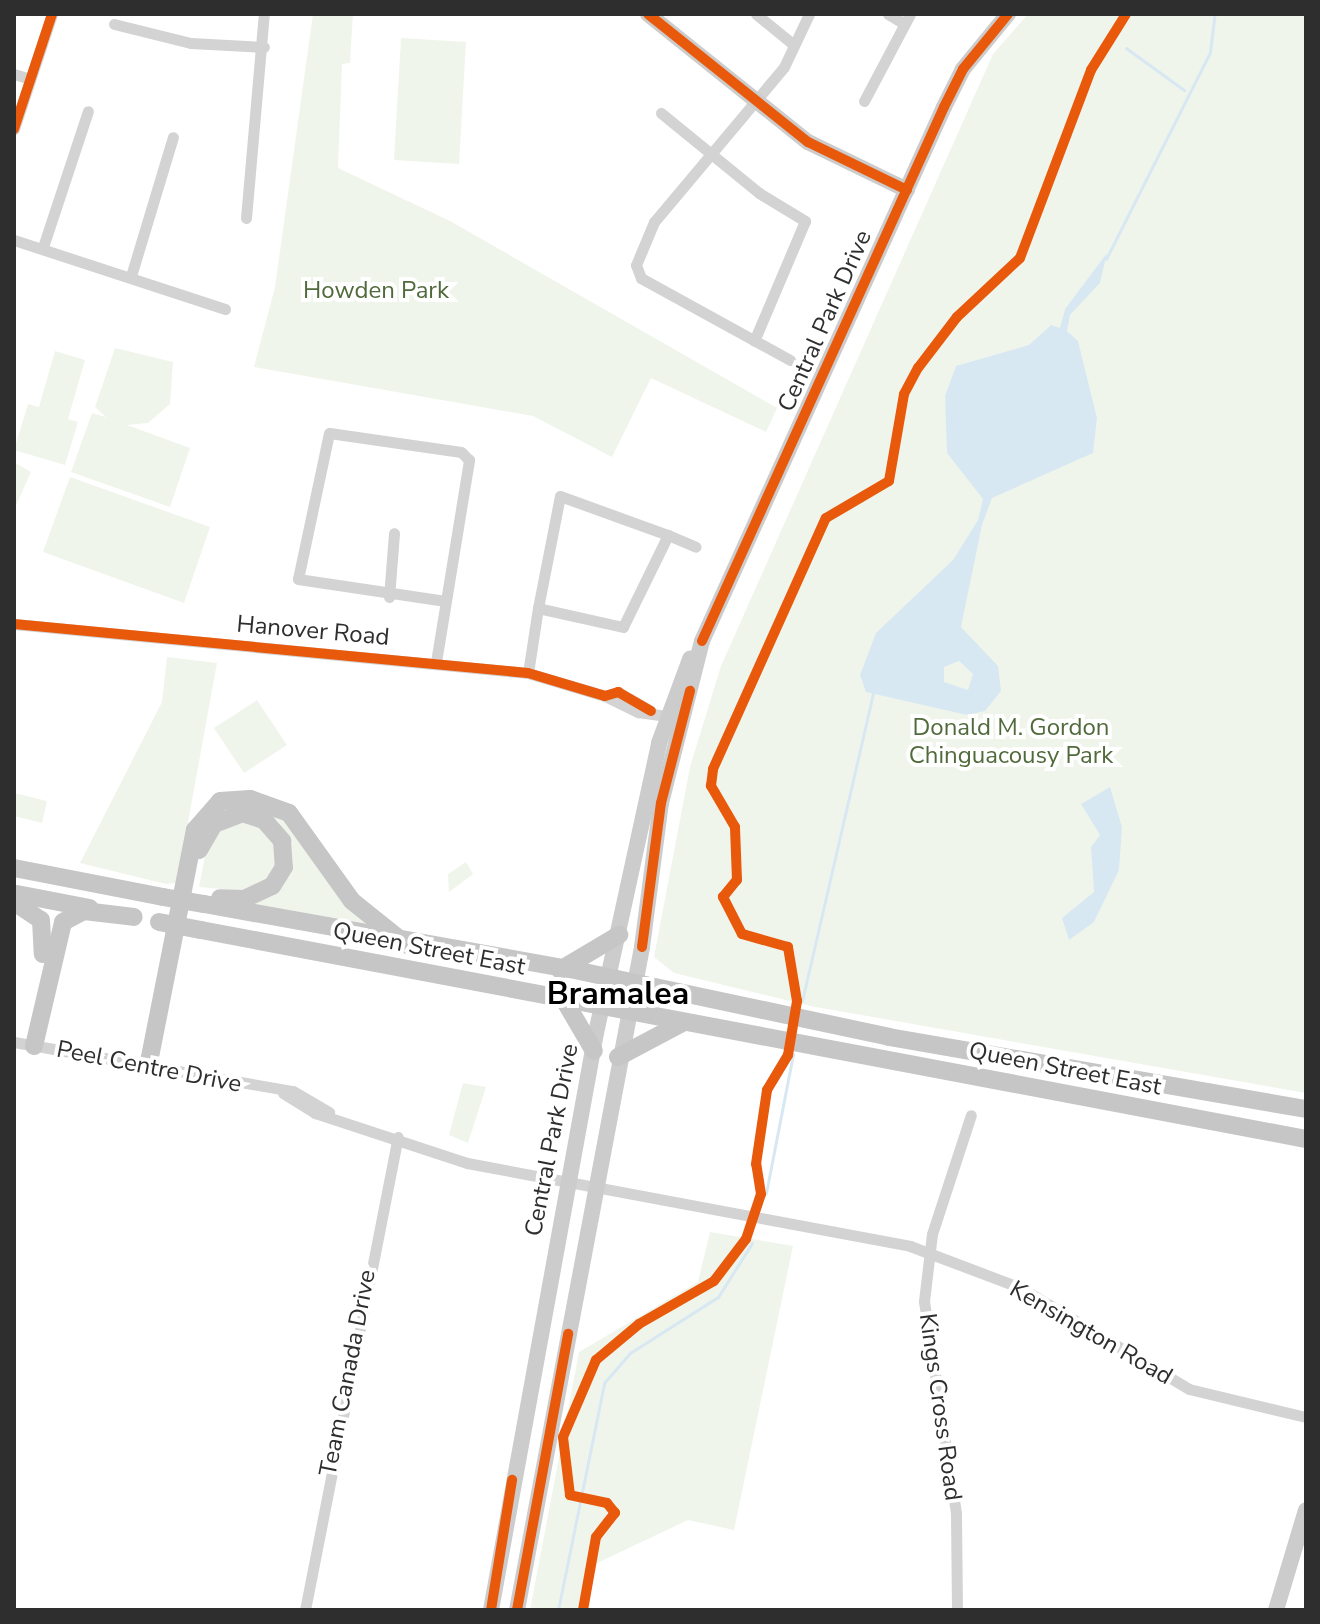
<!DOCTYPE html>
<style>
body{margin:0}
#map{position:relative;width:1320px;height:1624px;overflow:hidden;background:#fff;font-family:"Nunito Sans",sans-serif}
div>[style]{position:absolute}
.green>*{inset:0;background:#f0f5ec}
.water>*{inset:0;background:#d8e8f2}
.stream>*{height:3px;margin:-1.5px;padding:0 1.5px;transform-origin:1.5px;border-radius:1.5px;background:#d8e8f2}
.street>*{height:11px;margin:-5.5px;padding:0 5.5px;transform-origin:5.5px;border-radius:5.5px;background:#d3d3d3}
.secondary>*{height:16px;margin:-8px;padding:0 8px;transform-origin:8px;border-radius:8px;background:#ccc}
.primary>*{height:18px;margin:-9px;padding:0 9px;transform-origin:9px;border-radius:9px;background:#c6c6c6}
.primary-bridge>*{height:18px;margin:-9px;padding:0 9px;transform-origin:9px;border-radius:9px;background:#c6c6c6}
.cycleway>*{height:10px;margin:-5px;padding:0 5px;transform-origin:5px;border-radius:5px;background:#e8590c}
span{translate:-50% -50%;white-space:nowrap;text-align:center;line-height:1.15;-webkit-text-stroke:8px #fff;paint-order:stroke}
.park-label{font-size:24px;color:#516a3b}
.street-label{font-size:24px;color:#2e2e2e}
.district-label{font-size:32px;color:#000;font-weight:700}
.frame{position:absolute;inset:0;border:16px solid #2e2e2e;pointer-events:none}
</style>
<div id="map">
<div class="green">
<div style="clip-path:polygon(313px 14px,353px 14px,350px 63px,342px 64px,338px 168px,450px 221px,777px 408px,766px 432px,651px 378px,612px 457px,533px 416px,254px 367px,275px 287px)"></div>
<div style="clip-path:polygon(1028px 14px,1306px 14px,1306px 1093px,810px 1006px,674px 973px,654px 957px,690px 767px,721px 666px,993px 54px)"></div>
<div style="clip-path:polygon(401px 38px,466px 42px,459px 164px,394px 160px)"></div>
<div style="clip-path:polygon(115px 348px,173px 362px,170px 404px,148px 423px,127px 425px,190px 448px,170px 507px,71px 472px,92px 413px,106px 417px,95px 407px)"></div>
<div style="clip-path:polygon(55px 351px,85px 360px,68px 419px,78px 422px,65px 465px,14px 450px,28px 404px,39px 407px)"></div>
<div style="clip-path:polygon(14px 462px,31px 472px,14px 510px)"></div>
<div style="clip-path:polygon(70px 477px,210px 527px,184px 603px,43px 552px)"></div>
<div style="clip-path:polygon(167px 657px,217px 663px,177px 883px,166px 884px,80px 863px,162px 702px)"></div>
<div style="clip-path:polygon(257px 700px,287px 745px,244px 773px,214px 728px)"></div>
<div style="clip-path:polygon(14px 793px,47px 801px,42px 823px,14px 816px)"></div>
<div style="clip-path:polygon(235px 803px,267px 809px,290px 822px,370px 924px,253px 904px,275px 895px,293px 868px,290px 841px,278px 821px,254px 808px,224px 811px,202px 829px,220px 807px)"></div>
<div style="clip-path:polygon(238px 817px,271px 831px,280px 865px,254px 892px,199px 887px,208px 840px)"></div>
<div style="clip-path:polygon(466px 862px,473px 874px,449px 892px,448px 874px)"></div>
<div style="clip-path:polygon(463px 1083px,486px 1087px,468px 1143px,449px 1135px)"></div>
<div style="clip-path:polygon(710px 1232px,793px 1246px,734px 1530px,688px 1520px,593px 1565px,584px 1610px,530px 1610px,579px 1352px,698px 1282px)"></div>
</div>
<div class="water">
<div style="clip-path:polygon(evenodd,1107px 253px,1100px 283px,1070px 315px,1067px 331px,1078px 341px,1097px 418px,1093px 453px,992px 498px,982px 525px,961px 627px,998px 666px,1001px 691px,985px 711px,967px 715px,866px 692px,860px 675px,876px 633px,953px 560px,978px 520px,983px 499px,947px 453px,945px 396px,956px 366px,1029px 345px,1051px 325px,1060px 328px,1065px 309px,1107px 253px,959px 661px,973px 674px,968px 690px,944px 682px,944px 667px,959px 661px)"></div>
<div style="clip-path:polygon(1110px 787px,1122px 827px,1119px 870px,1094px 922px,1069px 940px,1062px 918px,1094px 892px,1091px 847px,1100px 835px,1081px 804px)"></div>
</div>
<div class="stream">
<div style="left:1126px;top:48px;width:72px;rotate:35.9deg"></div>
<div style="left:1106px;top:259px;width:232px;rotate:-63.3deg"></div>
<div style="left:1210px;top:52px;width:38px;rotate:-83deg"></div>
<div style="left:802px;top:1001px;width:319px;rotate:-77deg"></div>
<div style="left:766px;top:1193px;width:142px;rotate:-79deg"></div>
<div style="left:558px;top:1610px;width:232px;rotate:-78.5deg"></div>
<div style="left:604px;top:1383px;width:40px;rotate:-49deg"></div>
<div style="left:630px;top:1353px;width:104px;rotate:-32.5deg"></div>
<div style="left:718px;top:1297px;width:64px;rotate:-57.8deg"></div>
</div>
<div class="street">
<div style="left:756px;top:14px;width:49px;rotate:39.2deg"></div>
<div style="left:888px;top:14px;width:17px;rotate:31deg"></div>
<div style="left:114px;top:24px;width:79px;rotate:13.9deg"></div>
<div style="left:191px;top:43px;width:73px;rotate:3.1deg"></div>
<div style="left:14px;top:74px;width:17px;rotate:17deg"></div>
<div style="left:864px;top:101px;width:98px;rotate:-62.1deg"></div>
<div style="left:661px;top:113px;width:127px;rotate:39.2deg"></div>
<div style="left:759px;top:193px;width:54px;rotate:31.3deg"></div>
<div style="left:805px;top:221px;width:130px;rotate:113deg"></div>
<div style="left:14px;top:129px;width:121px;rotate:-71.7deg"></div>
<div style="left:246px;top:218px;width:205px;rotate:-85deg"></div>
<div style="left:14px;top:240px;width:222px;rotate:18.1deg"></div>
<div style="left:43px;top:247px;width:143px;rotate:-71.7deg"></div>
<div style="left:131px;top:276px;width:145px;rotate:-73.2deg"></div>
<div style="left:790px;top:360px;width:170px;rotate:-151.2deg"></div>
<div style="left:641px;top:278px;width:14px;rotate:-111deg"></div>
<div style="left:636px;top:265px;width:47px;rotate:-67.3deg"></div>
<div style="left:654px;top:222px;width:202px;rotate:-50deg"></div>
<div style="left:784px;top:67px;width:59px;rotate:-64.7deg"></div>
<div style="left:668px;top:535px;width:30px;rotate:23deg"></div>
<div style="left:389px;top:597px;width:64px;rotate:-85.5deg"></div>
<div style="left:14px;top:624px;width:516px;rotate:5.45deg"></div>
<div style="left:528px;top:673px;width:80px;rotate:16.6deg"></div>
<div style="left:605px;top:696px;width:14px;rotate:-17deg"></div>
<div style="left:618px;top:692px;width:38px;rotate:30deg"></div>
<div style="left:436px;top:662px;width:205px;rotate:-80.7deg"></div>
<div style="left:469px;top:460px;width:11px;rotate:-135deg"></div>
<div style="left:461px;top:452px;width:133px;rotate:-171.8deg"></div>
<div style="left:329px;top:433px;width:149px;rotate:102deg"></div>
<div style="left:298px;top:579px;width:149px;rotate:8.5deg"></div>
<div style="left:528px;top:673px;width:66px;rotate:-81.3deg"></div>
<div style="left:538px;top:608px;width:114px;rotate:-78.9deg"></div>
<div style="left:560px;top:496px;width:115px;rotate:19.9deg"></div>
<div style="left:668px;top:535px;width:102px;rotate:116.1deg"></div>
<div style="left:623px;top:627px;width:87px;rotate:-167.4deg"></div>
<div style="left:605px;top:696px;width:37px;rotate:26deg"></div>
<div style="left:638px;top:712px;width:36px;rotate:8deg"></div>
<div style="left:14px;top:1042px;width:283px;rotate:10deg"></div>
<div style="left:293px;top:1091px;width:42px;rotate:30.3deg"></div>
<div style="left:283px;top:1093px;width:38px;rotate:32deg"></div>
<div style="left:315px;top:1113px;width:160px;rotate:18.2deg"></div>
<div style="left:467px;top:1163px;width:451px;rotate:10.6deg"></div>
<div style="left:910px;top:1246px;width:119px;rotate:20.7deg"></div>
<div style="left:1021px;top:1288px;width:196px;rotate:31deg"></div>
<div style="left:1189px;top:1389px;width:120px;rotate:13.5deg"></div>
<div style="left:305px;top:1610px;width:482px;rotate:-78.9deg"></div>
<div style="left:957px;top:1610px;width:97px;rotate:-90.6deg"></div>
<div style="left:956px;top:1513px;width:214px;rotate:-98.6deg"></div>
<div style="left:924px;top:1301px;width:67px;rotate:-83.2deg"></div>
<div style="left:932px;top:1234px;width:125px;rotate:-71.9deg"></div>
</div>
<div class="secondary">
<div style="left:648px;top:14px;width:205px;rotate:38.7deg"></div>
<div style="left:808px;top:142px;width:110px;rotate:25.9deg"></div>
<div style="left:491px;top:1610px;width:586px;rotate:-79.69deg"></div>
<div style="left:596px;top:1033px;width:297px;rotate:-77.7deg"></div>
<div style="left:659px;top:743px;width:90px;rotate:-69.7deg"></div>
<div style="left:517px;top:1610px;width:675px;rotate:-79.32deg"></div>
<div style="left:642px;top:947px;width:145px;rotate:-82.5deg"></div>
<div style="left:661px;top:803px;width:167px;rotate:-75.8deg"></div>
<div style="left:702px;top:641px;width:586px;rotate:-65.62deg"></div>
<div style="left:944px;top:107px;width:42px;rotate:-63.4deg"></div>
<div style="left:963px;top:69px;width:71px;rotate:-50.7deg"></div>
<div style="left:1276px;top:1610px;width:104px;rotate:-73.3deg"></div>
</div>
<div class="primary">
<div style="left:199px;top:850px;width:30px;rotate:-60deg"></div>
<div style="left:214px;top:824px;width:30px;rotate:-21deg"></div>
<div style="left:242px;top:813px;width:23px;rotate:18deg"></div>
<div style="left:264px;top:820px;width:28px;rotate:49deg"></div>
<div style="left:282px;top:841px;width:26px;rotate:86deg"></div>
<div style="left:284px;top:867px;width:22px;rotate:122deg"></div>
<div style="left:272px;top:886px;width:31px;rotate:155deg"></div>
<div style="left:244px;top:899px;width:24px;rotate:-178deg"></div>
<div style="left:14px;top:868px;width:152px;rotate:11deg"></div>
<div style="left:17px;top:894px;width:74px;rotate:10.9deg"></div>
<div style="left:14px;top:902px;width:32px;rotate:34deg"></div>
<div style="left:41px;top:920px;width:34px;rotate:87deg"></div>
<div style="left:204px;top:904px;width:372px;rotate:10.1deg"></div>
<div style="left:570px;top:969px;width:326px;rotate:12deg"></div>
<div style="left:889px;top:1037px;width:423px;rotate:9.8deg"></div>
<div style="left:201px;top:930px;width:1125px;rotate:10.71deg"></div>
<div style="left:560px;top:970px;width:69px;rotate:-30.7deg"></div>
<div style="left:563px;top:998px;width:61px;rotate:59.7deg"></div>
<div style="left:34px;top:1046px;width:127px;rotate:-76.8deg"></div>
<div style="left:63px;top:922px;width:24px;rotate:-28deg"></div>
<div style="left:84px;top:911px;width:50px;rotate:6.8deg"></div>
<div style="left:618px;top:1057px;width:72px;rotate:-28deg"></div>
<div style="left:148px;top:1067px;width:242px;rotate:-78.8deg"></div>
<div style="left:195px;top:830px;width:38px;rotate:-49deg"></div>
<div style="left:220px;top:801px;width:30px;rotate:-4deg"></div>
<div style="left:250px;top:799px;width:41px;rotate:19.7deg"></div>
<div style="left:289px;top:813px;width:108px;rotate:54.4deg"></div>
<div style="left:352px;top:901px;width:70px;rotate:38.7deg"></div>
</div>
<div class="primary-bridge">
<div style="left:163px;top:897px;width:42px;rotate:9.7deg"></div>
<div style="left:159px;top:922px;width:43px;rotate:10.8deg"></div>
</div>
<div class="cycleway">
<div style="left:648px;top:14px;width:205px;rotate:38.7deg"></div>
<div style="left:808px;top:142px;width:110px;rotate:25.9deg"></div>
<div style="left:14px;top:129px;width:121px;rotate:-71.7deg"></div>
<div style="left:14px;top:624px;width:516px;rotate:5.45deg"></div>
<div style="left:528px;top:673px;width:80px;rotate:16.6deg"></div>
<div style="left:605px;top:696px;width:14px;rotate:-17deg"></div>
<div style="left:618px;top:692px;width:38px;rotate:30deg"></div>
<div style="left:702px;top:641px;width:586px;rotate:-65.62deg"></div>
<div style="left:944px;top:107px;width:42px;rotate:-63.4deg"></div>
<div style="left:963px;top:69px;width:71px;rotate:-50.7deg"></div>
<div style="left:642px;top:947px;width:145px;rotate:-82.5deg"></div>
<div style="left:661px;top:803px;width:116px;rotate:-75.5deg"></div>
<div style="left:491px;top:1610px;width:132px;rotate:-80.8deg"></div>
<div style="left:517px;top:1610px;width:281px;rotate:-79.5deg"></div>
<div style="left:583px;top:1610px;width:74px;rotate:-79.9deg"></div>
<div style="left:596px;top:1537px;width:31px;rotate:-52deg"></div>
<div style="left:615px;top:1513px;width:13px;rotate:-129deg"></div>
<div style="left:607px;top:1503px;width:38px;rotate:-168deg"></div>
<div style="left:570px;top:1495px;width:58px;rotate:-96.9deg"></div>
<div style="left:563px;top:1437px;width:84px;rotate:-66.8deg"></div>
<div style="left:596px;top:1360px;width:56px;rotate:-39.9deg"></div>
<div style="left:639px;top:1324px;width:86px;rotate:-29.8deg"></div>
<div style="left:714px;top:1281px;width:53px;rotate:-52.7deg"></div>
<div style="left:746px;top:1239px;width:47px;rotate:-71.6deg"></div>
<div style="left:761px;top:1194px;width:30px;rotate:-99deg"></div>
<div style="left:756px;top:1164px;width:75px;rotate:-81.5deg"></div>
<div style="left:767px;top:1090px;width:41px;rotate:-59deg"></div>
<div style="left:788px;top:1055px;width:55px;rotate:-80.5deg"></div>
<div style="left:797px;top:1001px;width:55px;rotate:-99.5deg"></div>
<div style="left:788px;top:947px;width:48px;rotate:-164.2deg"></div>
<div style="left:742px;top:934px;width:42px;rotate:-117.2deg"></div>
<div style="left:723px;top:897px;width:22px;rotate:-51deg"></div>
<div style="left:737px;top:880px;width:53px;rotate:-92.2deg"></div>
<div style="left:735px;top:827px;width:48px;rotate:-120.3deg"></div>
<div style="left:711px;top:786px;width:17px;rotate:-83deg"></div>
<div style="left:713px;top:769px;width:275px;rotate:-65.8deg"></div>
<div style="left:826px;top:518px;width:73px;rotate:-30.4deg"></div>
<div style="left:889px;top:481px;width:88px;rotate:-80.2deg"></div>
<div style="left:904px;top:394px;width:30px;rotate:-62deg"></div>
<div style="left:918px;top:368px;width:64px;rotate:-52.6deg"></div>
<div style="left:957px;top:317px;width:86px;rotate:-43.1deg"></div>
<div style="left:1020px;top:258px;width:201px;rotate:-69.3deg"></div>
<div style="left:1091px;top:70px;width:66px;rotate:-58deg"></div>
</div>
<div class="park-label">
<span style="left:376px;top:291px">Howden Park</span>
<span style="left:1011px;top:742px">Donald M. Gordon<br>Chinguacousy Park</span>
</div>
<div class="street-label">
<span style="left:825px;top:321px;rotate:-66deg">Central Park Drive</span>
<span style="left:313px;top:631px;rotate:5deg">Hanover Road</span>
<span style="left:429px;top:949px;rotate:11deg">Queen Street East</span>
<span style="left:149px;top:1067px;rotate:11deg">Peel Centre Drive</span>
<span style="left:1065px;top:1069px;rotate:11deg">Queen Street East</span>
<span style="left:552px;top:1140px;rotate:-79deg">Central Park Drive</span>
<span style="left:1091px;top:1333px;rotate:30deg">Kensington Road</span>
<span style="left:348px;top:1373px;rotate:-79deg">Team Canada Drive</span>
<span style="left:940px;top:1407px;rotate:82deg">Kings Cross Road</span>
</div>
<div class="district-label">
<span style="left:618px;top:994px">Bramalea</span>
</div>
<div class="frame"></div>
</div>
